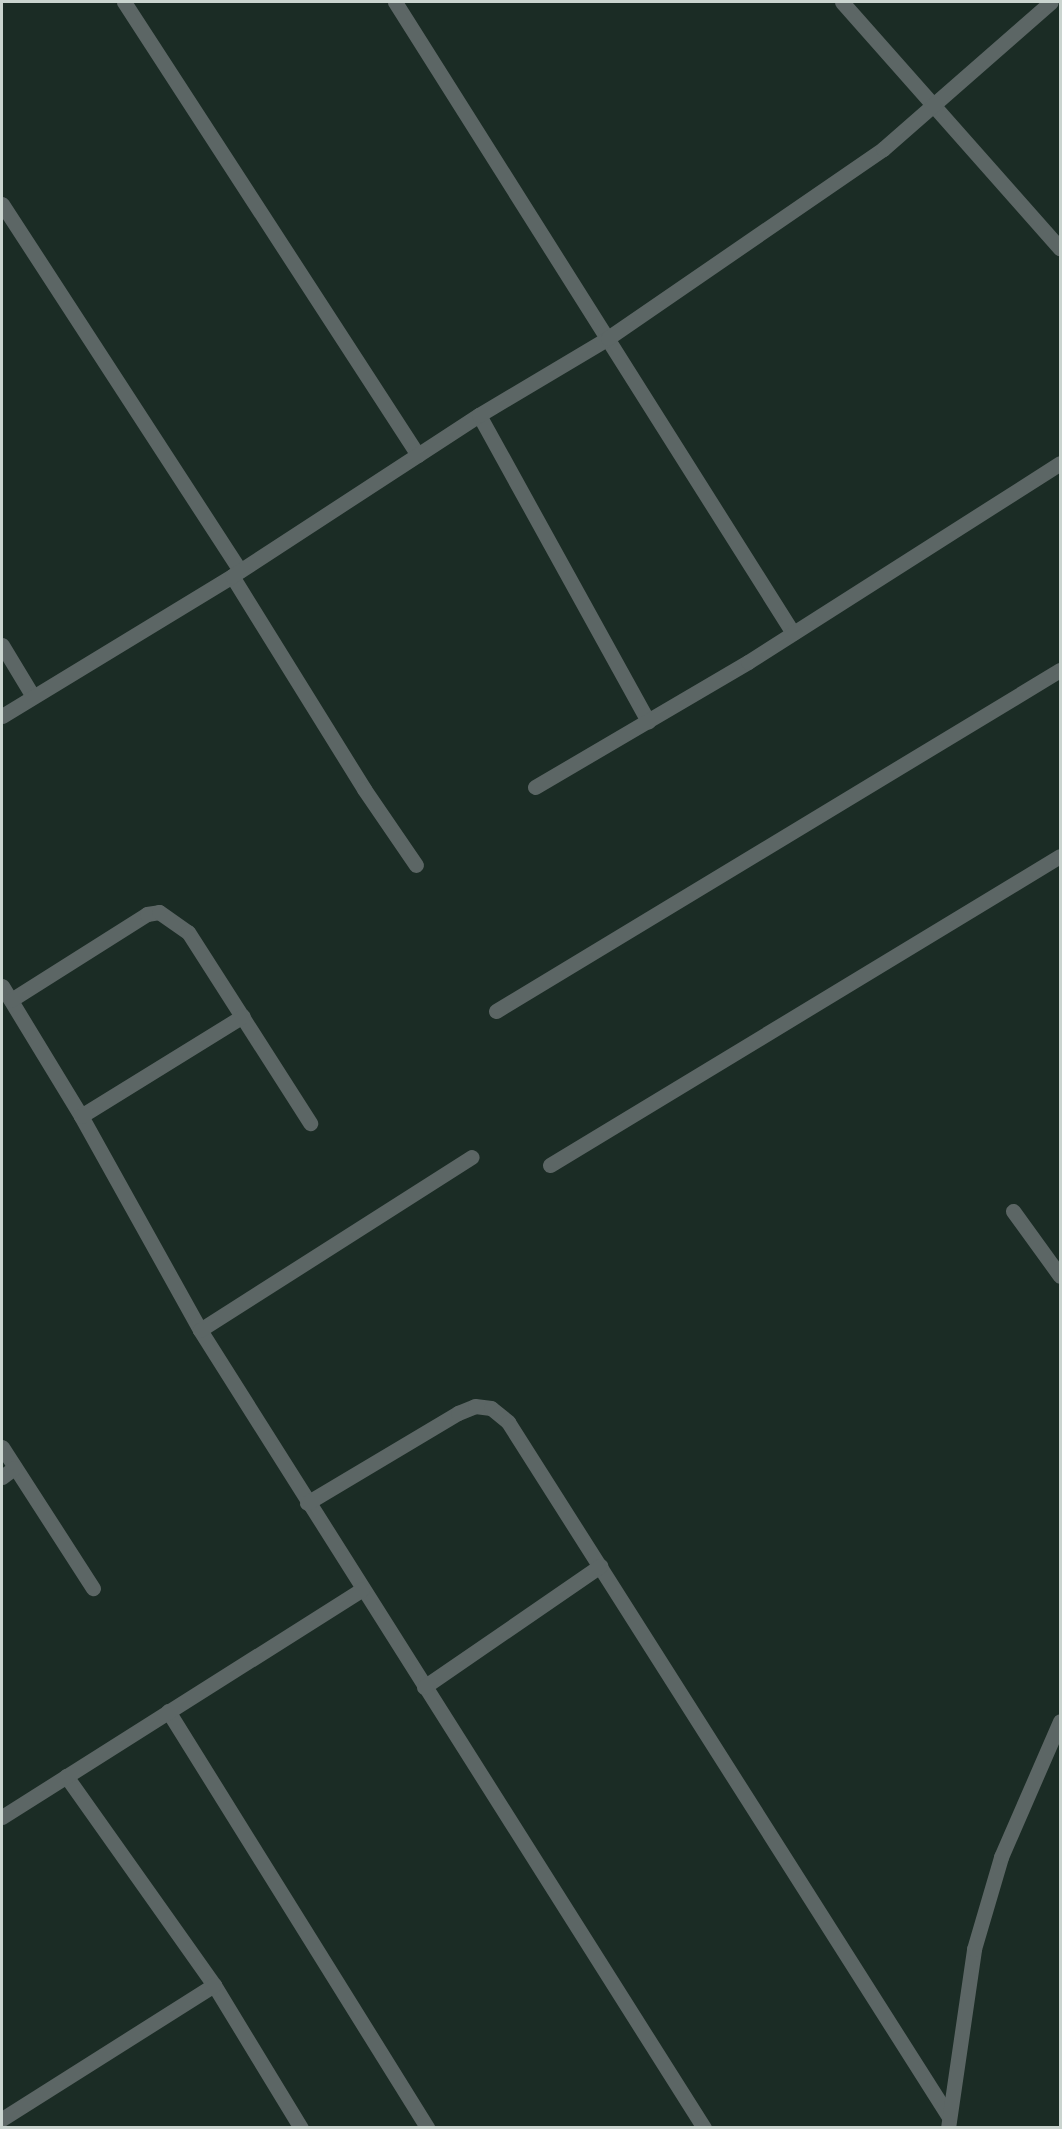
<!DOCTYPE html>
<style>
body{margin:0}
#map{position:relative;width:1062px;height:2129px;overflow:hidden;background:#1b2c25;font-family:Manrope,sans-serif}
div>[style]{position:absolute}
.minor>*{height:15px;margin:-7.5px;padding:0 7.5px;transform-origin:7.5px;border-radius:7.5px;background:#5c6665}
span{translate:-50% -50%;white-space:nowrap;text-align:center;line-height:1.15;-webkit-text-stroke:4.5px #11231b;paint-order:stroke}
.frame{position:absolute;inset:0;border:3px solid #cad4cf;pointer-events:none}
</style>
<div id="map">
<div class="minor">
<div style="left:124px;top:2px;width:540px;rotate:57.02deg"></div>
<div style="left:395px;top:2px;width:746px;rotate:57.76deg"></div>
<div style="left:842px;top:2px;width:329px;rotate:48.5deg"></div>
<div style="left:2px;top:204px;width:437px;rotate:57deg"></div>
<div style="left:479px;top:415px;width:350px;rotate:61.1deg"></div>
<div style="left:232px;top:576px;width:251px;rotate:58.2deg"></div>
<div style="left:364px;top:789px;width:92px;rotate:55.6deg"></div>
<div style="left:2px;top:645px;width:58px;rotate:59deg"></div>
<div style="left:2px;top:716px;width:269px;rotate:-31.3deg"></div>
<div style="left:232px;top:576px;width:295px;rotate:-33.1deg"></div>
<div style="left:479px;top:415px;width:150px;rotate:-30.8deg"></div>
<div style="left:608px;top:338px;width:334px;rotate:-34.5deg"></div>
<div style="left:883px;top:149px;width:223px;rotate:-41.2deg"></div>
<div style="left:535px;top:787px;width:247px;rotate:-30.4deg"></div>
<div style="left:748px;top:662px;width:370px;rotate:-32.5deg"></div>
<div style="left:2px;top:986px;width:152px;rotate:58.7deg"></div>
<div style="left:81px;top:1116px;width:245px;rotate:60.9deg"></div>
<div style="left:200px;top:1330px;width:944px;rotate:57.72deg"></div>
<div style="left:11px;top:1000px;width:161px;rotate:-32.3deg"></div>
<div style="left:147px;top:914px;width:12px;rotate:-9deg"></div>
<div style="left:159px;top:912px;width:35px;rotate:35deg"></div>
<div style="left:188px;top:932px;width:227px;rotate:57.4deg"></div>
<div style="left:496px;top:1011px;width:659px;rotate:-31.16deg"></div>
<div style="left:81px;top:1116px;width:190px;rotate:-31.7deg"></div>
<div style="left:550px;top:1165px;width:596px;rotate:-31.21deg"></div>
<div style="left:1013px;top:1211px;width:80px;rotate:54.1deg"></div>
<div style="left:200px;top:1330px;width:322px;rotate:-32.5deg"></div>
<div style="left:2px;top:1447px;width:168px;rotate:57.2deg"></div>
<div style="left:2px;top:1477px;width:15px;rotate:-37deg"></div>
<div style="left:307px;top:1503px;width:176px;rotate:-30.8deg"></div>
<div style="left:458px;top:1413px;width:18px;rotate:-22deg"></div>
<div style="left:475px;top:1406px;width:16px;rotate:7deg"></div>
<div style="left:491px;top:1408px;width:22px;rotate:39deg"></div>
<div style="left:508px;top:1422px;width:823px;rotate:57.6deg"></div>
<div style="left:424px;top:1687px;width:214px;rotate:-34.5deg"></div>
<div style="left:168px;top:1711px;width:491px;rotate:58.1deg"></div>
<div style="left:66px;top:1776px;width:256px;rotate:54.7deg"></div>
<div style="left:214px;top:1985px;width:167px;rotate:58.7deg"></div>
<div style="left:2px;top:1817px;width:426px;rotate:-32.3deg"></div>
<div style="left:2px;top:2119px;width:251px;rotate:-32.3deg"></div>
<div style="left:948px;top:2128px;width:181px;rotate:-81.7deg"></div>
<div style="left:974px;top:1949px;width:96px;rotate:-73.6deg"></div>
<div style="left:1001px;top:1857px;width:148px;rotate:-66.5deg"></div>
</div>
<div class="frame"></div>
</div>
